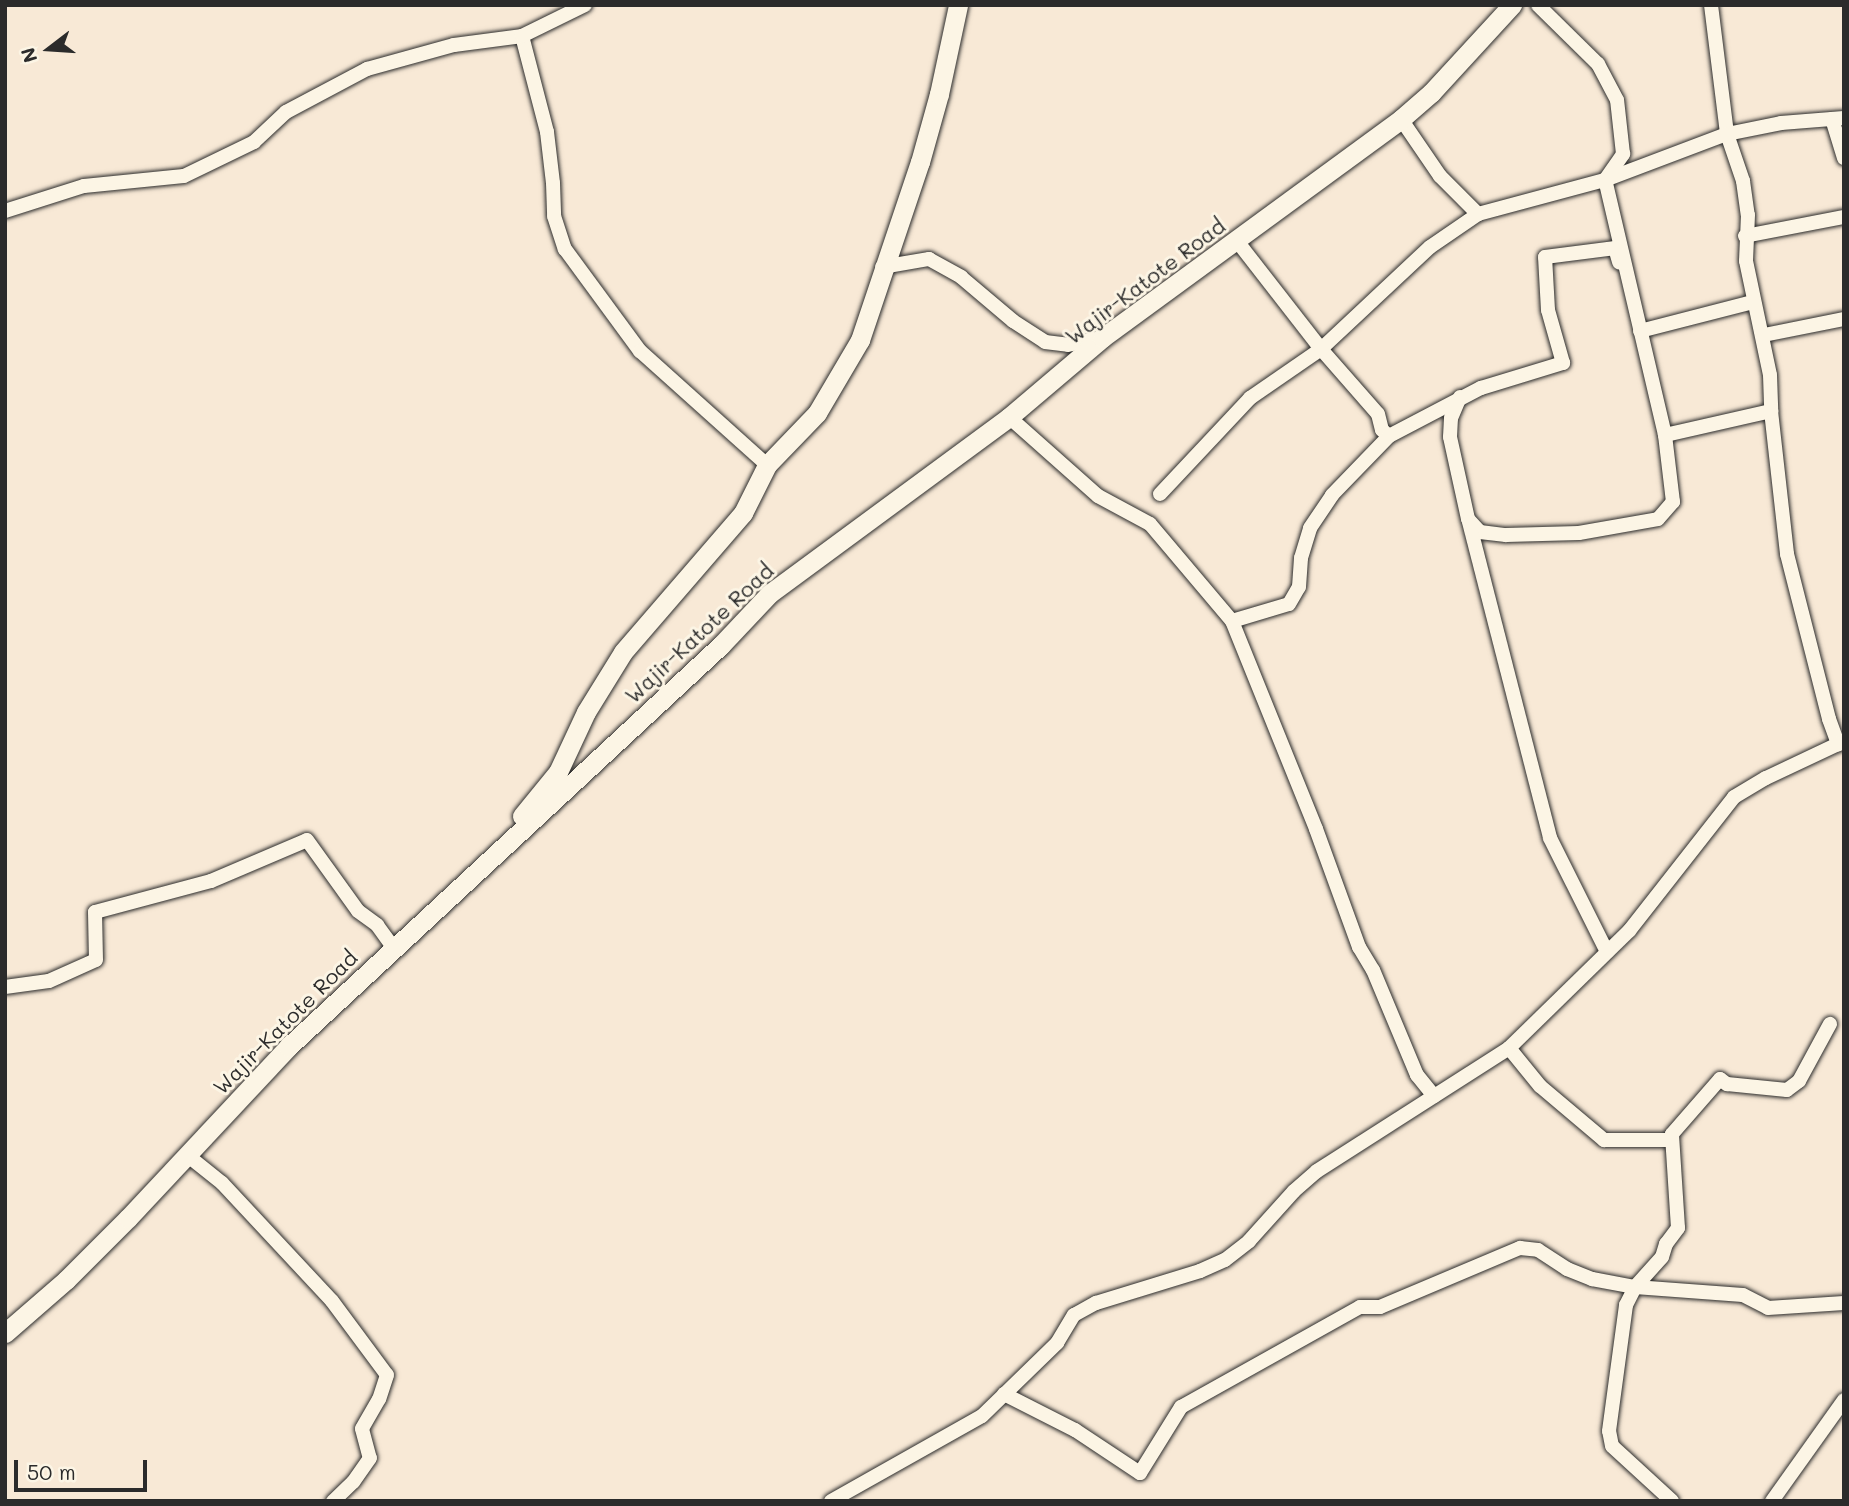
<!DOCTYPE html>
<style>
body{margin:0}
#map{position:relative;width:1849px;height:1506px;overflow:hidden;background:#f8e9d6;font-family:Mali,sans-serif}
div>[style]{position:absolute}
.roads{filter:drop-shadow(0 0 2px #2b2b2b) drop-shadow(0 0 2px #2b2b2b)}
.street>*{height:14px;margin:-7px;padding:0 7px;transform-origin:7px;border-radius:7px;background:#fcf5e5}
.secondary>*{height:19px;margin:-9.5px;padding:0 9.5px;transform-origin:9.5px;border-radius:9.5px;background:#fcf5e5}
span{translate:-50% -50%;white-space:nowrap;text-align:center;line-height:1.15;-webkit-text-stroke:6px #fcf5e5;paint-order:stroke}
.street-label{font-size:21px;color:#2b2b2b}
.frame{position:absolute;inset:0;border:7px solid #2b2b2b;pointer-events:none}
.north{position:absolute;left:14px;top:14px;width:70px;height:70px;-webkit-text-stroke:5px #fcf5e5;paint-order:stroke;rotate:253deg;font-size:19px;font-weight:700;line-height:28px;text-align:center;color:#2b2b2b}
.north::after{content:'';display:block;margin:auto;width:24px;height:32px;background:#2b2b2b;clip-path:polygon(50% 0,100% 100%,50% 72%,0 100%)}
.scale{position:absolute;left:14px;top:1460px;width:133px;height:32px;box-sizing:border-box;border:4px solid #2b2b2b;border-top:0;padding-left:9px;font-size:21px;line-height:24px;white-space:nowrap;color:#2b2b2b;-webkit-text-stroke:5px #fcf5e5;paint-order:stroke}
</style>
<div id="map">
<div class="roads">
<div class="street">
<div style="left:1711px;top:5px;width:130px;rotate:82.9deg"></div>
<div style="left:1727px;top:134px;width:50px;rotate:71.2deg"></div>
<div style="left:1743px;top:181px;width:34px;rotate:82deg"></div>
<div style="left:1748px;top:215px;width:46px;rotate:92.5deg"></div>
<div style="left:1746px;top:261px;width:116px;rotate:78.1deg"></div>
<div style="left:1770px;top:375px;width:36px;rotate:88deg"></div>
<div style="left:1771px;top:411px;width:144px;rotate:83.6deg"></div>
<div style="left:1787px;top:554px;width:170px;rotate:75.7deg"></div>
<div style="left:1829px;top:719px;width:27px;rotate:70deg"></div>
<div style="left:1838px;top:744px;width:6px;rotate:-18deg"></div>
<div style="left:522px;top:36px;width:99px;rotate:75.4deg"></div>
<div style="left:547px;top:132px;width:51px;rotate:83.3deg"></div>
<div style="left:553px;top:183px;width:33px;rotate:88deg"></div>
<div style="left:554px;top:216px;width:35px;rotate:72deg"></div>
<div style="left:565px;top:249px;width:127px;rotate:53.7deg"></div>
<div style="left:640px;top:351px;width:171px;rotate:41.9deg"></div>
<div style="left:1401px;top:119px;width:69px;rotate:55.6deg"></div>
<div style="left:1440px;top:176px;width:54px;rotate:45deg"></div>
<div style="left:1478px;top:214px;width:131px;rotate:-15deg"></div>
<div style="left:1605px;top:180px;width:130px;rotate:-20.7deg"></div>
<div style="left:1727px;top:134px;width:55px;rotate:-11.5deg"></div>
<div style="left:1781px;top:123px;width:63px;rotate:-4.5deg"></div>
<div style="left:1832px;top:119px;width:41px;rotate:72.9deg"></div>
<div style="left:5px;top:211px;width:83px;rotate:-17.6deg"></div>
<div style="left:84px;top:186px;width:100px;rotate:-5.7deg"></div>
<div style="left:184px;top:176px;width:78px;rotate:-25.9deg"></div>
<div style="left:254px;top:142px;width:44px;rotate:-43.2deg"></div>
<div style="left:286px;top:112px;width:92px;rotate:-28deg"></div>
<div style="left:367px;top:69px;width:90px;rotate:-15.4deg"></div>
<div style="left:454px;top:45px;width:69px;rotate:-7.5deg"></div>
<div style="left:522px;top:36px;width:70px;rotate:-26.2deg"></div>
<div style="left:1745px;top:236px;width:101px;rotate:-10.9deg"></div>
<div style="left:1237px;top:241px;width:137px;rotate:52.1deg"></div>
<div style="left:1321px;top:349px;width:86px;rotate:48.8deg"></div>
<div style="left:1378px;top:414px;width:16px;rotate:76deg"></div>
<div style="left:1382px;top:430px;width:9px;rotate:41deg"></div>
<div style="left:882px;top:267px;width:48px;rotate:-9.7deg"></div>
<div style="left:929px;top:259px;width:37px;rotate:29deg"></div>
<div style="left:961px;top:277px;width:68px;rotate:40.2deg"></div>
<div style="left:1013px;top:321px;width:38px;rotate:33deg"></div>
<div style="left:1045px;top:342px;width:23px;rotate:7deg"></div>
<div style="left:1068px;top:345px;width:34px;rotate:-12deg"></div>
<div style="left:1640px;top:331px;width:117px;rotate:-14.4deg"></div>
<div style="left:1764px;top:335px;width:82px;rotate:-11.3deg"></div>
<div style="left:1460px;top:397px;width:23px;rotate:113deg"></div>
<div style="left:1451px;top:418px;width:19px;rotate:93deg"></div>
<div style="left:1450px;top:437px;width:84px;rotate:77.6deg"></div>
<div style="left:1468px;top:519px;width:18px;rotate:47deg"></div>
<div style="left:1480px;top:532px;width:26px;rotate:7deg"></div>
<div style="left:1506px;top:535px;width:73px;rotate:-1.6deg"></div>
<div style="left:1579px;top:533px;width:80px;rotate:-10deg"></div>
<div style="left:1658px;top:519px;width:23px;rotate:-49deg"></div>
<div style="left:1673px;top:502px;width:67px;rotate:-96.8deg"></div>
<div style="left:1665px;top:435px;width:262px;rotate:-103.2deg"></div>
<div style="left:1605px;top:180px;width:32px;rotate:-55deg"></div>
<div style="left:1623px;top:154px;width:54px;rotate:-96.3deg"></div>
<div style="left:1617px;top:100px;width:41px;rotate:-117.8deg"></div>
<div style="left:1598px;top:64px;width:84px;rotate:-135.5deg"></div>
<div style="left:1009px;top:417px;width:119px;rotate:41.6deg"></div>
<div style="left:1098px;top:496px;width:59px;rotate:28.3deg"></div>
<div style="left:1150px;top:524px;width:127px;rotate:49.8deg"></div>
<div style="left:1232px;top:621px;width:224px;rotate:68deg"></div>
<div style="left:1316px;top:829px;width:126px;rotate:70deg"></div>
<div style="left:1359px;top:947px;width:27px;rotate:59deg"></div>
<div style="left:1373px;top:970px;width:114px;rotate:67.3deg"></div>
<div style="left:1417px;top:1075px;width:27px;rotate:51deg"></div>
<div style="left:1665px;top:435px;width:109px;rotate:-12.8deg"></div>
<div style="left:1160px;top:494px;width:132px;rotate:-46.8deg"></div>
<div style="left:1250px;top:398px;width:86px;rotate:-34.6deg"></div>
<div style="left:1321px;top:349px;width:149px;rotate:-43.1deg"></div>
<div style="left:1430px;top:247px;width:58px;rotate:-34.5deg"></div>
<div style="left:1469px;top:522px;width:326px;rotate:75.6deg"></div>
<div style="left:1550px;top:838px;width:127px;rotate:63.4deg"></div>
<div style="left:1232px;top:621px;width:59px;rotate:-16.6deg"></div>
<div style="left:1289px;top:604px;width:20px;rotate:-60deg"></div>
<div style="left:1299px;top:587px;width:29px;rotate:-86deg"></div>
<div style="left:1301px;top:558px;width:31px;rotate:-73deg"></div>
<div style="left:1310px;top:528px;width:40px;rotate:-56deg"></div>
<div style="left:1332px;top:495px;width:82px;rotate:-46deg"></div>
<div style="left:1389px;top:436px;width:104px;rotate:-27.6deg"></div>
<div style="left:1481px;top:388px;width:86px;rotate:-17deg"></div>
<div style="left:1563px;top:363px;width:55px;rotate:-105.8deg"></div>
<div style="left:1548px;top:310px;width:53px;rotate:-93.2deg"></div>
<div style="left:1545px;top:257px;width:71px;rotate:-7.3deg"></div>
<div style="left:1615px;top:248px;width:15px;rotate:74deg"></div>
<div style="left:5px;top:987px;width:44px;rotate:-7.8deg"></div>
<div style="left:49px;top:981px;width:51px;rotate:-24.1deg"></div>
<div style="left:96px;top:960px;width:48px;rotate:-91.2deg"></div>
<div style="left:95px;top:912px;width:120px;rotate:-15deg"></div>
<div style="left:211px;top:881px;width:104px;rotate:-23.1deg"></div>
<div style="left:307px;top:840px;width:87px;rotate:54.3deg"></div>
<div style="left:358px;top:911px;width:24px;rotate:36deg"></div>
<div style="left:377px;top:925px;width:27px;rotate:54deg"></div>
<div style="left:1509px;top:1048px;width:49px;rotate:50.8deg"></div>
<div style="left:1540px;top:1086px;width:84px;rotate:40.2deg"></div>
<div style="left:1604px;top:1140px;width:68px"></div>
<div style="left:187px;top:1155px;width:45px;rotate:38.7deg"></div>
<div style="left:222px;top:1183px;width:161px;rotate:47deg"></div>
<div style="left:332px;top:1301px;width:92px;rotate:53.4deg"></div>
<div style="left:387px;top:1375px;width:25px;rotate:108deg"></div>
<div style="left:379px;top:1399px;width:34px;rotate:120deg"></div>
<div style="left:362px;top:1429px;width:30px;rotate:75deg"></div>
<div style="left:370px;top:1458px;width:29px;rotate:125deg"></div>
<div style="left:353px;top:1482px;width:28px;rotate:136deg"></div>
<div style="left:1004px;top:1394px;width:80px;rotate:26.9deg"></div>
<div style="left:1075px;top:1430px;width:78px;rotate:33.5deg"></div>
<div style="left:1140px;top:1473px;width:78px;rotate:-58.2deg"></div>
<div style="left:1181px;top:1407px;width:205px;rotate:-29.2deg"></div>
<div style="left:1360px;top:1307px;width:20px"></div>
<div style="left:1380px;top:1307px;width:152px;rotate:-22.9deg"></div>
<div style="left:1520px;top:1248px;width:18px;rotate:6deg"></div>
<div style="left:1538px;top:1250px;width:35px;rotate:33deg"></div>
<div style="left:1567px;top:1269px;width:27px;rotate:22deg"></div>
<div style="left:1592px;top:1279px;width:44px;rotate:10.5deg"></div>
<div style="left:1635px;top:1287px;width:108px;rotate:4.2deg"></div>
<div style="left:1743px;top:1295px;width:28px;rotate:27deg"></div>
<div style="left:1768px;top:1308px;width:76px;rotate:-3.8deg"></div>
<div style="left:831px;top:1501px;width:173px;rotate:-29.4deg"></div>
<div style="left:982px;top:1416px;width:105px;rotate:-44.2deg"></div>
<div style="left:1057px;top:1343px;width:33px;rotate:-59deg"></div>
<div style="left:1074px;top:1315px;width:25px;rotate:-29deg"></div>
<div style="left:1096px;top:1303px;width:109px;rotate:-17.1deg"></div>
<div style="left:1200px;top:1271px;width:27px;rotate:-24deg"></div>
<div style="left:1225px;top:1260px;width:31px;rotate:-38deg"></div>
<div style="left:1249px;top:1241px;width:67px;rotate:-48deg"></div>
<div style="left:1294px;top:1191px;width:30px;rotate:-41deg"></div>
<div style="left:1317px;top:1171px;width:228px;rotate:-32.6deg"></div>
<div style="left:1509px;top:1048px;width:168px;rotate:-44.3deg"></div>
<div style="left:1629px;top:931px;width:170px;rotate:-51.9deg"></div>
<div style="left:1734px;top:797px;width:37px;rotate:-31deg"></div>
<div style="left:1766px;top:778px;width:80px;rotate:-25.3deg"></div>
<div style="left:1672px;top:1501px;width:81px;rotate:-137.5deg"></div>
<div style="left:1612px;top:1446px;width:15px;rotate:-101deg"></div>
<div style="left:1609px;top:1431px;width:127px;rotate:-82.3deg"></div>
<div style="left:1626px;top:1305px;width:20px;rotate:-63deg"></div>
<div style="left:1635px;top:1287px;width:40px;rotate:-48deg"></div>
<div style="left:1662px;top:1257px;width:14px;rotate:-73deg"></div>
<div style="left:1666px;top:1244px;width:20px;rotate:-53deg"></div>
<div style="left:1678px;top:1228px;width:94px;rotate:-93.7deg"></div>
<div style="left:1672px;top:1134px;width:73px;rotate:-48.9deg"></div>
<div style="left:1720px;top:1079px;width:9px;rotate:36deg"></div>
<div style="left:1727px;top:1084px;width:60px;rotate:5.7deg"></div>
<div style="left:1787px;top:1090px;width:15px;rotate:-37deg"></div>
<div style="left:1799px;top:1081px;width:65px;rotate:-61.5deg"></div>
<div style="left:1772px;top:1501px;width:124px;rotate:-54.5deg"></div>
</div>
<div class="secondary">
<div style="left:522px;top:816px;width:57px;rotate:-50.7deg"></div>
<div style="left:558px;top:772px;width:66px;rotate:-65deg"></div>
<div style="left:586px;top:712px;width:70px;rotate:-58.3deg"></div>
<div style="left:623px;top:652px;width:184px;rotate:-49.2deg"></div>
<div style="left:743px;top:513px;width:54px;rotate:-63.4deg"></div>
<div style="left:767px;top:465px;width:72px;rotate:-46.1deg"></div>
<div style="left:817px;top:413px;width:85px;rotate:-59.5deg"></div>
<div style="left:860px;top:340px;width:188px;rotate:-71.4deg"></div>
<div style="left:920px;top:162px;width:71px;rotate:-74.4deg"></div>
<div style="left:939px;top:94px;width:91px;rotate:-77.9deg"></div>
<div style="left:5px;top:1333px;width:81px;rotate:-41deg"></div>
<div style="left:66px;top:1280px;width:88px;rotate:-45deg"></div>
<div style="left:128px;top:1218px;width:234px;rotate:-46.9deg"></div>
<div style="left:288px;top:1047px;width:591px;rotate:-42.87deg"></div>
<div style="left:721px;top:645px;width:70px;rotate:-46.7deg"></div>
<div style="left:769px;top:594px;width:298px;rotate:-36.4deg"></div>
<div style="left:1009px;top:417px;width:122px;rotate:-40.3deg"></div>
<div style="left:1102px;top:338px;width:371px;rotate:-36.2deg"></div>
<div style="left:1401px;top:119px;width:40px;rotate:-41deg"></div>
<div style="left:1431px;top:93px;width:120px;rotate:-47.4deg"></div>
</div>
</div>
<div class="street-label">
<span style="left:1145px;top:281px;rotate:-37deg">Wajir-Katote Road</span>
<span style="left:699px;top:633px;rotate:-43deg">Wajir-Katote Road</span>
<span style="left:285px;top:1022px;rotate:-45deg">Wajir-Katote Road</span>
</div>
<div class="frame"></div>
<div class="north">N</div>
<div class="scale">50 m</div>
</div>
